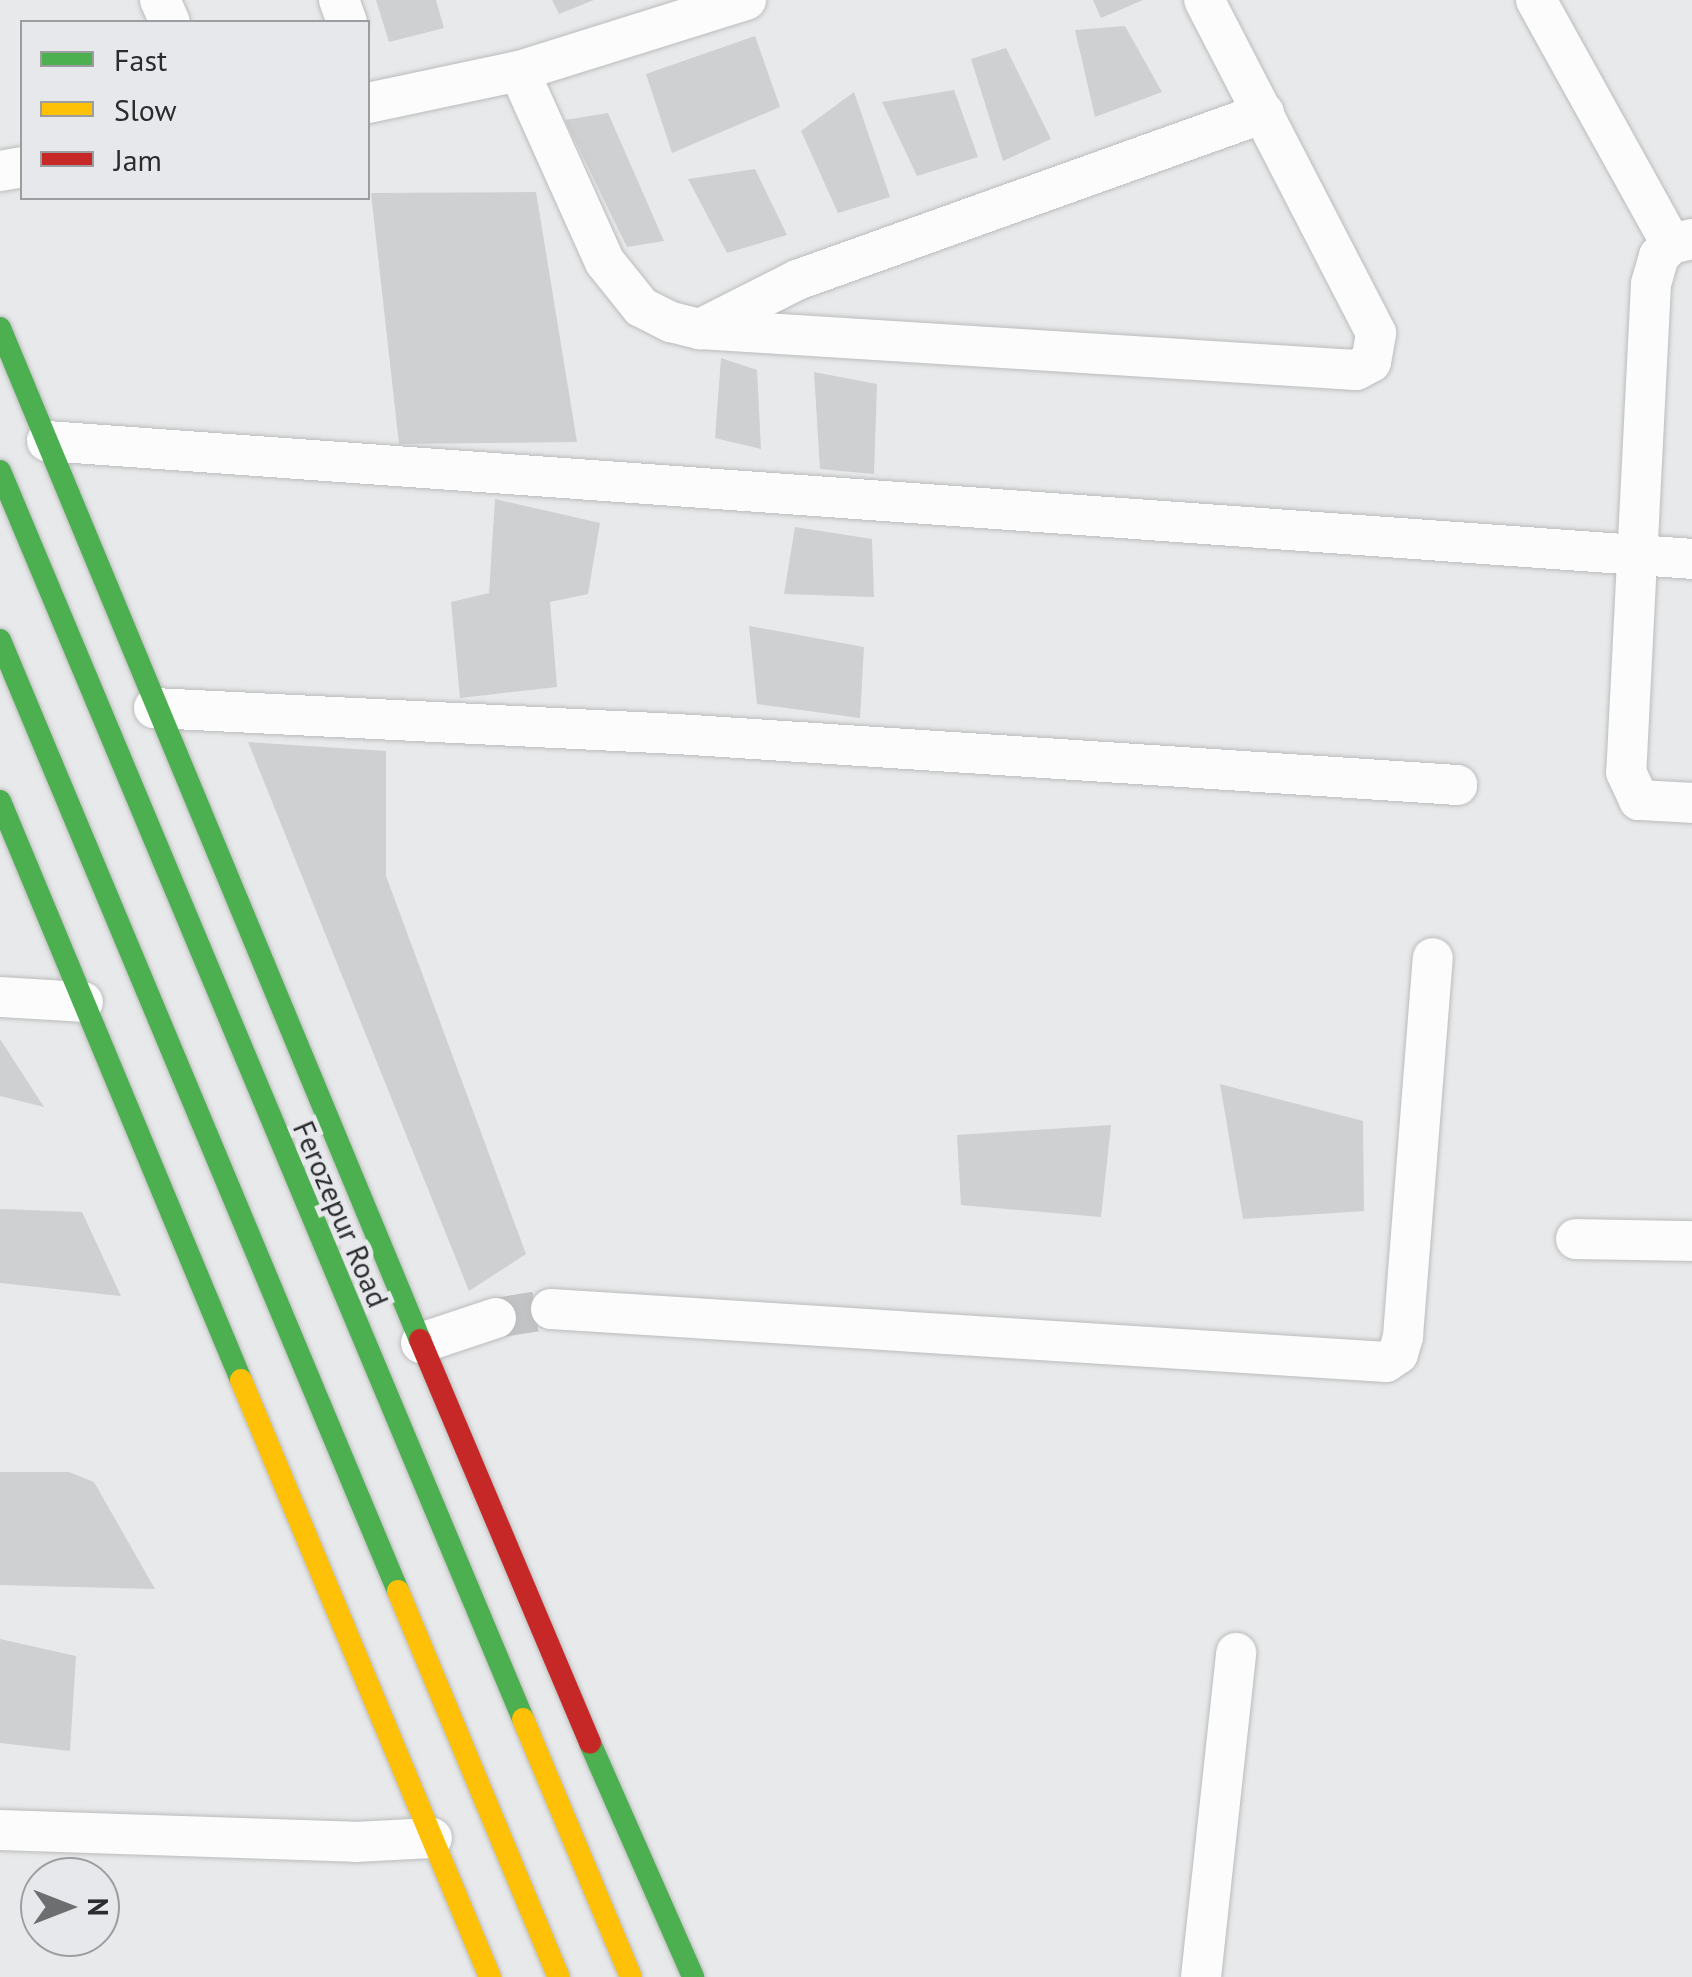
<!DOCTYPE html>
<style>
body{margin:0}
#map{position:relative;width:1692px;height:1977px;overflow:hidden;background:#e8e9ea;font-family:"PT Sans",sans-serif}
div>[style]{position:absolute}
.building>*{inset:0;background:#cfd0d1}
.street-tunnel>*{height:40px;margin-top:-20px;transform-origin:0;background:repeating-linear-gradient(90deg,#c2c3c4 0 40px,transparent 0 60px)}
.roads{filter:drop-shadow(0 0 2px #bbbcbd) drop-shadow(0 0 2px #bbbcbd)}
.street>*{height:40px;margin:-20px;padding:0 20px;transform-origin:20px;border-radius:20px;background:#fcfcfc}
.fast>*{height:22px;margin:-11px;padding:0 11px;transform-origin:11px;border-radius:11px;background:#4caf50}
.slow>*{height:22px;margin:-11px;padding:0 11px;transform-origin:11px;border-radius:11px;background:#ffc107}
.jam>*{height:22px;margin:-11px;padding:0 11px;transform-origin:11px;border-radius:11px;background:#c62828}
span{translate:-50% -50%;white-space:nowrap;text-align:center;line-height:1.15;-webkit-text-stroke:10px #e7e8eb;paint-order:stroke}
.street-label{font-size:30px;color:#2b2c2d}
.legend{position:absolute;left:20px;top:20px;width:350px;height:180px;box-sizing:border-box;background:#e7e8eb;border:2px solid #9c9d9f;margin:0;padding:12px 18px;list-style:none;font-size:30px;color:#2b2c2d}
.legend li{display:flex;align-items:center;gap:20px;height:50px}
.legend b{width:50px;border:2px solid #9c9d9f}
.north{position:absolute;left:20px;top:1857px;width:100px;height:100px;box-sizing:border-box;background:#e7e8eb;border:2px solid #9c9d9f;border-radius:50%;rotate:90deg;font-size:28px;font-weight:700;line-height:40px;text-align:center;color:#2b2c2d}
.north::after{content:'';display:block;margin:auto;width:35px;height:45px;background:#6d6e6f;clip-path:polygon(50% 0,100% 100%,50% 72%,0 100%)}
</style>
<div id="map">
<div class="building">
<div style="clip-path:polygon(376px 0,436px 0,444px 28px,389px 42px)"></div>
<div style="clip-path:polygon(552px 0,594px 0,559px 14px)"></div>
<div style="clip-path:polygon(1093px 0,1143px 0,1101px 18px)"></div>
<div style="clip-path:polygon(1125px 26px,1162px 92px,1095px 117px,1075px 30px)"></div>
<div style="clip-path:polygon(755px 36px,780px 107px,672px 153px,646px 74px)"></div>
<div style="clip-path:polygon(1006px 48px,1051px 139px,1003px 161px,971px 59px)"></div>
<div style="clip-path:polygon(954px 90px,978px 157px,917px 176px,882px 102px)"></div>
<div style="clip-path:polygon(854px 92px,890px 197px,838px 213px,801px 131px)"></div>
<div style="clip-path:polygon(608px 113px,664px 241px,627px 247px,565px 120px)"></div>
<div style="clip-path:polygon(755px 169px,787px 235px,727px 253px,688px 179px)"></div>
<div style="clip-path:polygon(536px 192px,577px 442px,399px 444px,371px 193px)"></div>
<div style="clip-path:polygon(721px 358px,757px 370px,761px 449px,715px 438px)"></div>
<div style="clip-path:polygon(814px 372px,877px 384px,874px 474px,820px 469px)"></div>
<div style="clip-path:polygon(495px 499px,600px 523px,588px 594px,550px 602px,557px 687px,460px 698px,451px 602px,489px 593px)"></div>
<div style="clip-path:polygon(795px 527px,872px 539px,874px 597px,784px 594px)"></div>
<div style="clip-path:polygon(749px 626px,864px 647px,860px 718px,757px 704px)"></div>
<div style="clip-path:polygon(248px 742px,386px 751px,386px 876px,526px 1254px,469px 1291px)"></div>
<div style="clip-path:polygon(0 1039px,44px 1107px,0 1096px)"></div>
<div style="clip-path:polygon(1220px 1084px,1363px 1121px,1364px 1211px,1243px 1219px)"></div>
<div style="clip-path:polygon(1111px 1125px,1101px 1217px,961px 1205px,957px 1135px)"></div>
<div style="clip-path:polygon(0 1209px,82px 1212px,121px 1296px,0 1283px)"></div>
<div style="clip-path:polygon(0 1472px,69px 1472px,94px 1482px,155px 1589px,0 1585px)"></div>
<div style="clip-path:polygon(0 1639px,76px 1656px,70px 1751px,0 1743px)"></div>
</div>
<div class="street-tunnel">
<div style="left:496px;top:1318px;width:56px;rotate:-9.3deg"></div>
</div>
<div class="roads">
<div class="street">
<div style="left:160px;top:0;width:24px;rotate:66deg"></div>
<div style="left:339px;top:0;width:23px;rotate:70deg"></div>
<div style="left:1536px;top:0;width:279px;rotate:61deg"></div>
<div style="left:519px;top:71px;width:209px;rotate:65.8deg"></div>
<div style="left:605px;top:262px;width:58px;rotate:51.3deg"></div>
<div style="left:641px;top:307px;width:34px;rotate:27deg"></div>
<div style="left:671px;top:322px;width:30px;rotate:14deg"></div>
<div style="left:700px;top:329px;width:657px;rotate:3.58deg"></div>
<div style="left:1356px;top:370px;width:17px;rotate:-28deg"></div>
<div style="left:1371px;top:362px;width:29px;rotate:-80deg"></div>
<div style="left:1376px;top:333px;width:375px;rotate:-117.3deg"></div>
<div style="left:368px;top:103px;width:154px;rotate:-12deg"></div>
<div style="left:519px;top:71px;width:238px;rotate:-17.4deg"></div>
<div style="left:0;top:171px;width:22px;rotate:-10deg"></div>
<div style="left:1692px;top:239px;width:22px;rotate:167deg"></div>
<div style="left:1671px;top:244px;width:17px;rotate:135deg"></div>
<div style="left:1659px;top:256px;width:29px;rotate:106deg"></div>
<div style="left:1651px;top:284px;width:489px;rotate:92.9deg"></div>
<div style="left:1626px;top:772px;width:31px;rotate:65deg"></div>
<div style="left:1639px;top:800px;width:53px;rotate:3.2deg"></div>
<div style="left:700px;top:329px;width:109px;rotate:-26.8deg"></div>
<div style="left:797px;top:280px;width:496px;rotate:-19.7deg"></div>
<div style="left:47px;top:441px;width:1649px;rotate:4.1deg"></div>
<div style="left:154px;top:708px;width:524px;rotate:2.85deg"></div>
<div style="left:677px;top:734px;width:782px;rotate:3.74deg"></div>
<div style="left:0;top:997px;width:83px;rotate:3.4deg"></div>
<div style="left:1576px;top:1239px;width:116px;rotate:1deg"></div>
<div style="left:551px;top:1309px;width:837px;rotate:3.63deg"></div>
<div style="left:1386px;top:1362px;width:14px;rotate:-34deg"></div>
<div style="left:1398px;top:1354px;width:19px;rotate:-74deg"></div>
<div style="left:1403px;top:1336px;width:379px;rotate:-85.5deg"></div>
<div style="left:421px;top:1343px;width:79px;rotate:-18.4deg"></div>
<div style="left:0;top:1830px;width:355px;rotate:1.9deg"></div>
<div style="left:355px;top:1842px;width:77px;rotate:-3deg"></div>
<div style="left:1201px;top:1977px;width:326px;rotate:-83.8deg"></div>
</div>
<div class="fast">
<div style="left:0;top:328px;width:1096px;rotate:67.46deg"></div>
<div style="left:0;top:471px;width:1353px;rotate:67.26deg"></div>
<div style="left:0;top:640px;width:1031px;rotate:67.29deg"></div>
<div style="left:0;top:801px;width:627px;rotate:67.4deg"></div>
<div style="left:590px;top:1743px;width:256px;rotate:66.2deg"></div>
</div>
<div class="slow">
<div style="left:241px;top:1380px;width:647px;rotate:67.36deg"></div>
<div style="left:398px;top:1591px;width:418px;rotate:67.4deg"></div>
<div style="left:523px;top:1719px;width:280px;rotate:67.3deg"></div>
</div>
<div class="jam">
<div style="left:420px;top:1340px;width:437px;rotate:67.1deg"></div>
</div>
</div>
<div class="street-label">
<span style="left:341px;top:1214px;rotate:67deg">Ferozepur Road</span>
</div>
<ul class="legend">
<li><b style="height:12px;background:#4caf50"></b>Fast</li>
<li><b style="height:12px;background:#ffc107"></b>Slow</li>
<li><b style="height:12px;background:#c62828"></b>Jam</li>
</ul>
<div class="north">N</div>
</div>
